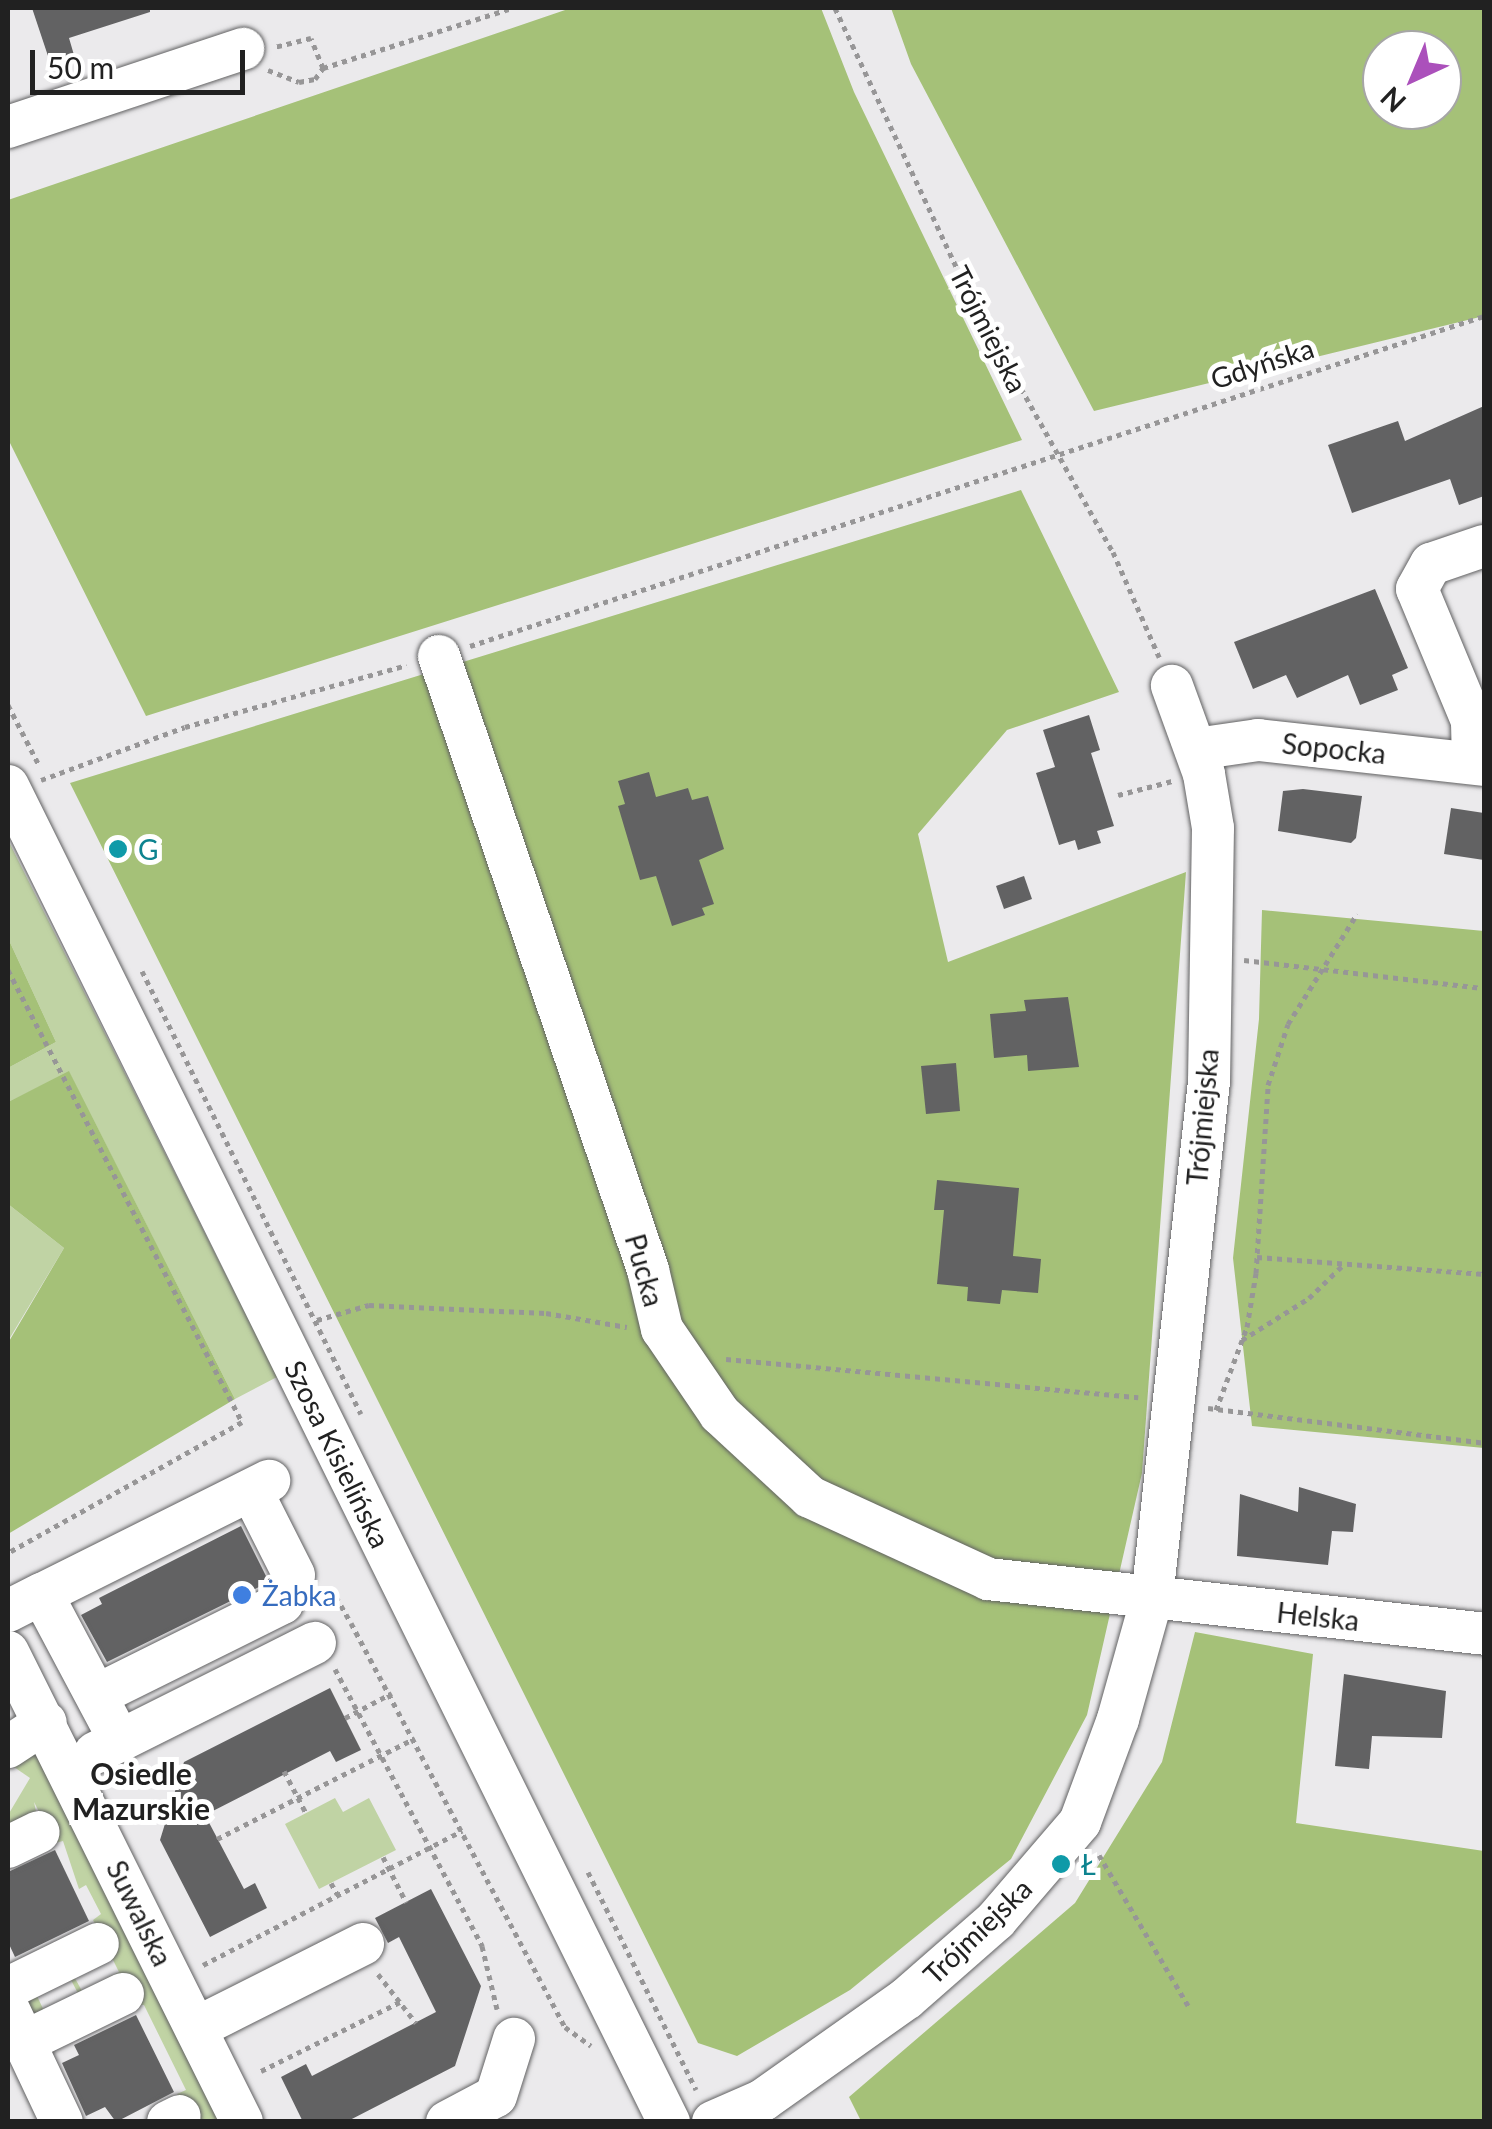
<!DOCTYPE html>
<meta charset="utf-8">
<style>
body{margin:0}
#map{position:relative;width:1492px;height:2129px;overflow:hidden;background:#ebeaec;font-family:Lato,sans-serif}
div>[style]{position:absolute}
.green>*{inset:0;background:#c0d3a4}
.forest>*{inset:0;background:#a5c178}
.building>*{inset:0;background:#626263}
.path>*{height:5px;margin-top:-2.5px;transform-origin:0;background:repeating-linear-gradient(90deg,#979697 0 5px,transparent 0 10px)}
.roads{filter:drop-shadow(0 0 2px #616162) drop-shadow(0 0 2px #616162)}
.minor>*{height:42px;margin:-21px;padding:0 21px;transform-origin:21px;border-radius:21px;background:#fff}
.dots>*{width:28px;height:28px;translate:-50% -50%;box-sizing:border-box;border:5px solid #fff;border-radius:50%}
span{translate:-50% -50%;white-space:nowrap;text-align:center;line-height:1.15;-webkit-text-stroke:10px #fff;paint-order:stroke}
.street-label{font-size:28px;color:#212121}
.culture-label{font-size:28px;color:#0d838f}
.left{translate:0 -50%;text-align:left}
.shop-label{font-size:28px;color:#366cbe}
.neighbourhood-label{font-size:30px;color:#212121;font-weight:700}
.frame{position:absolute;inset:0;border:10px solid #212121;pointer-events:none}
.north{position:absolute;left:1362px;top:30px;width:100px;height:100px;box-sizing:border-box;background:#fff;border:2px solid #a6a6a6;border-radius:50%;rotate:224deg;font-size:28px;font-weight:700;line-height:40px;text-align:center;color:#212121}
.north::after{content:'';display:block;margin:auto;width:35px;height:45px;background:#ab50bb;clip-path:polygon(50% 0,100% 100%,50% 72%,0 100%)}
.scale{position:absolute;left:30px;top:50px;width:215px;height:45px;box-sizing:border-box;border:5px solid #212121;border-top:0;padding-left:12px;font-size:30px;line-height:35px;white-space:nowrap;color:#212121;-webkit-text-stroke:8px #fff;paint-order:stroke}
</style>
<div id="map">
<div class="green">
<div style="clip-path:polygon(8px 840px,277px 1377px,235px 1399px,69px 1072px,8px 1102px,8px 1068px,56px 1042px,8px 938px)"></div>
<div style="clip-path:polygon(8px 1204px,64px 1248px,8px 1341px)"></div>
<div style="clip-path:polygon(34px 1750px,223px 2121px,192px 2121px,177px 2094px,186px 2090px,144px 2005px,81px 1999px,71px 1980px,37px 1996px,47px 2017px,35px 2023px,19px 2005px,71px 1971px,82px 1991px,119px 1972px,93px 1920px,101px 1914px,86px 1885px,79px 1889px,63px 1841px,55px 1843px,34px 1802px,37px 1816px,8px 1831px,8px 1815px,30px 1778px,14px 1767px,19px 1756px)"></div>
<div style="clip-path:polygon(335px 1798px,343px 1812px,369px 1798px,396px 1850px,319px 1889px,285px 1824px)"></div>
</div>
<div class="forest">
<div style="clip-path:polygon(571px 8px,821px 8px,854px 92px,1022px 440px,146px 716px,8px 439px,8px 200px)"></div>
<div style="clip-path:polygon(evenodd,891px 8px,1484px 8px,1484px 316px,1094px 411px,911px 64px,891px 8px,1382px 50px,1442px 50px,1442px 110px,1382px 110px,1382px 50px)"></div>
<div style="clip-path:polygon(1021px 490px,1119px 692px,1007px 730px,918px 834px,948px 962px,1186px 872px,1142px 1473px,1087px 1715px,1011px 1859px,850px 1990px,737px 2056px,698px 2043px,70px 783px)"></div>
<div style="clip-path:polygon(1262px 910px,1484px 931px,1484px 1448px,1252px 1426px,1233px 1258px,1259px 1019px)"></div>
<div style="clip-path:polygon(8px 938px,56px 1042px,8px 1068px)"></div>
<div style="clip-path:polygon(69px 1071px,235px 1399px,8px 1534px,8px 1343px,64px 1248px,8px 1204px,8px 1102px)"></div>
<div style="clip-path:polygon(1195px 1632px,1313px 1654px,1296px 1823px,1484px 1851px,1484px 2121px,861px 2121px,849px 2097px,1075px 1903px,1162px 1762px)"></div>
</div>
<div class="building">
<div style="clip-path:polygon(32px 8px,150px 8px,150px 12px,69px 38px,74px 55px,50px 62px)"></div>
<div style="clip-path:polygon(1484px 406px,1484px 496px,1459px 505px,1450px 479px,1352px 513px,1328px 445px,1398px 421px,1405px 441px)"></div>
<div style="clip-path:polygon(1375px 589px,1408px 668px,1392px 675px,1398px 690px,1360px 705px,1348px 675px,1297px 698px,1286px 675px,1253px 689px,1234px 642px)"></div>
<div style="clip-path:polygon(1089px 715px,1100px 750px,1091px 753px,1114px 826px,1097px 831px,1101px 843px,1078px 850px,1075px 840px,1059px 845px,1036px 773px,1055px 767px,1043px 730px)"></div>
<div style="clip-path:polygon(649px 772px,656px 797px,688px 788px,692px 800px,708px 796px,724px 849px,699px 860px,714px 904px,702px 908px,705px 915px,672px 926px,656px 876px,640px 880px,618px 806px,625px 804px,618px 781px)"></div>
<div style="clip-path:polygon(1303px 789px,1362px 796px,1356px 838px,1351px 843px,1278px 831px,1283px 791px)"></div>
<div style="clip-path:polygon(1451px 808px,1484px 813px,1484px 860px,1444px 854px)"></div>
<div style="clip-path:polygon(1024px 876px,1032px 899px,1004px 909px,996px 886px)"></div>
<div style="clip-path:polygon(1068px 997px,1079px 1067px,1028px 1071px,1027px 1055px,994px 1058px,990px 1014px,1026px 1011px,1024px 1000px)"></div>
<div style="clip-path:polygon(956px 1063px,960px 1111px,926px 1114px,921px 1066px)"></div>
<div style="clip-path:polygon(937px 1180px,1019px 1188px,1013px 1256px,1041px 1259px,1038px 1293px,1002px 1290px,1000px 1304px,967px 1301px,968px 1287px,937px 1284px,944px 1210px,934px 1210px)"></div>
<div style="clip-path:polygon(1299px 1487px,1356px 1504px,1353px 1532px,1332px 1531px,1328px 1565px,1237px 1556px,1240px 1494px,1298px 1512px)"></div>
<div style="clip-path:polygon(241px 1526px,266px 1576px,263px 1585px,107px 1662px,81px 1615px,102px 1604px,99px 1598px)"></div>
<div style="clip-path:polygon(1344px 1674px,1446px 1691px,1442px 1738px,1372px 1736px,1369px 1769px,1335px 1766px)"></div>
<div style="clip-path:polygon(330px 1688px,361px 1750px,336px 1762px,330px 1751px,205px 1815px,244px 1889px,255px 1883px,267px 1908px,210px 1937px,160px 1840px,184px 1762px)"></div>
<div style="clip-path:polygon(55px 1850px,89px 1921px,15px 1957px,8px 1942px,8px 1872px)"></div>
<div style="clip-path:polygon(431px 1889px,481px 1986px,455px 2066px,346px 2122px,303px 2122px,281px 2077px,306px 2064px,312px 2076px,436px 2012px,399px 1937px,388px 1943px,375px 1918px)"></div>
<div style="clip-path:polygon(136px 2015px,174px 2092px,116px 2122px,105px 2107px,86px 2116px,62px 2063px,79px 2055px,74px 2045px)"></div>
</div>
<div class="path">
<div style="left:835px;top:8px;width:323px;rotate:64.9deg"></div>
<div style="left:972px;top:301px;width:288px;rotate:60.7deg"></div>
<div style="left:1113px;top:552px;width:115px;rotate:66.3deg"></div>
<div style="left:323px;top:68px;width:198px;rotate:-17.6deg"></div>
<div style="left:268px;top:70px;width:33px;rotate:21deg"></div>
<div style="left:299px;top:82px;width:16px;rotate:-11deg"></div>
<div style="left:315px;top:79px;width:14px;rotate:-54deg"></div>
<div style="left:323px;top:68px;width:32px;rotate:-112deg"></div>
<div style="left:311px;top:38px;width:38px;rotate:166deg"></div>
<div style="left:470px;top:646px;width:1066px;rotate:-18.03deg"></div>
<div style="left:8px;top:705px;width:68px;rotate:62.7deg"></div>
<div style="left:41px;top:780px;width:153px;rotate:-20.2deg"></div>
<div style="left:185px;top:727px;width:230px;rotate:-15.6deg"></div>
<div style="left:1118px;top:795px;width:56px;rotate:-14.5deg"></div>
<div style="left:1244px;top:960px;width:242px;rotate:6.7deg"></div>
<div style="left:8px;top:970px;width:509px;rotate:62.63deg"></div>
<div style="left:242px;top:1422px;width:268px;rotate:150.8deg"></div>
<div style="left:142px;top:971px;width:494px;rotate:63.7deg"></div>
<div style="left:1257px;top:1257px;width:228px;rotate:4.3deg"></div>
<div style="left:317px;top:1320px;width:54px;rotate:-16.1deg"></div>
<div style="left:369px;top:1305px;width:177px;rotate:2.6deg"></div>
<div style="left:546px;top:1313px;width:82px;rotate:9.8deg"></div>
<div style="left:1242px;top:1340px;width:79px;rotate:-32.1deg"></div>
<div style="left:1309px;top:1298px;width:46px;rotate:-44.1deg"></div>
<div style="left:726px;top:1359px;width:414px;rotate:5.3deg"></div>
<div style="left:1208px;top:1408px;width:278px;rotate:7.2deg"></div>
<div style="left:1216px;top:1410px;width:89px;rotate:-69.5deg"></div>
<div style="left:1247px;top:1327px;width:55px;rotate:-80.5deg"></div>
<div style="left:1256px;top:1273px;width:188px;rotate:-86.3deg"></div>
<div style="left:1268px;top:1085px;width:64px;rotate:-71.8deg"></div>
<div style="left:1288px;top:1024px;width:130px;rotate:-57.9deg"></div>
<div style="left:323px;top:1589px;width:8px;rotate:-7deg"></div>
<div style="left:331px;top:1588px;width:40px;rotate:60.3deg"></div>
<div style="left:351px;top:1623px;width:457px;rotate:62.1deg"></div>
<div style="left:565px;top:2027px;width:32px;rotate:36deg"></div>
<div style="left:335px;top:1669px;width:314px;rotate:62deg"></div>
<div style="left:482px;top:1946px;width:65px;rotate:76.6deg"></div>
<div style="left:345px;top:1718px;width:53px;rotate:-28deg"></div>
<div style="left:284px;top:1771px;width:47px;rotate:62.4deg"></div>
<div style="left:217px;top:1839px;width:222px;rotate:-27deg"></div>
<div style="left:1099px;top:1855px;width:177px;rotate:59.4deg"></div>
<div style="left:383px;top:1857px;width:51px;rotate:62.9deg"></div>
<div style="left:588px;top:1872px;width:243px;rotate:63.6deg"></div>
<div style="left:331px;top:1883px;width:13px;rotate:61deg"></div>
<div style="left:203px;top:1965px;width:292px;rotate:-27.4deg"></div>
<div style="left:378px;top:1974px;width:62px;rotate:52.2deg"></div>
<div style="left:261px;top:2071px;width:155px;rotate:-26.4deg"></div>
</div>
<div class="roads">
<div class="minor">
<div style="left:8px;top:127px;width:248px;rotate:-18.4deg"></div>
<div style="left:439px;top:656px;width:649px;rotate:71.2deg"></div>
<div style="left:648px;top:1270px;width:61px;rotate:76.7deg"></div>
<div style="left:662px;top:1329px;width:103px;rotate:55.7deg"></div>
<div style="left:720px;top:1414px;width:122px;rotate:42.7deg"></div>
<div style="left:810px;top:1497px;width:196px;rotate:24.7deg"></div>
<div style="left:988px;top:1579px;width:499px;rotate:6.3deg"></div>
<div style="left:1196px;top:749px;width:63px;rotate:-8.3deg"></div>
<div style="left:1258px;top:740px;width:227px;rotate:6.3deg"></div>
<div style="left:1473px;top:763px;width:42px;rotate:-91.4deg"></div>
<div style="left:1472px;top:721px;width:143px;rotate:-112.6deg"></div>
<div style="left:1417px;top:589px;width:29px;rotate:-61deg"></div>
<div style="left:1431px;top:564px;width:56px;rotate:-18.8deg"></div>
<div style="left:8px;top:786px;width:1491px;rotate:63.68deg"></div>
<div style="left:8px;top:1611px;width:38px;rotate:-27deg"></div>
<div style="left:8px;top:1652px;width:525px;rotate:63.53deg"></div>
<div style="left:97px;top:1695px;width:207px;rotate:-26.4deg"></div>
<div style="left:282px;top:1603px;width:30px;rotate:-67deg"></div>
<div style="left:294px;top:1575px;width:95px;rotate:-116.8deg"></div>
<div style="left:120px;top:1741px;width:166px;rotate:-118deg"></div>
<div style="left:42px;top:1594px;width:254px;rotate:-26.5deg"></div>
<div style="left:8px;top:1747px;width:45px;rotate:-33.3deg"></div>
<div style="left:95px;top:1753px;width:246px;rotate:-26.6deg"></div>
<div style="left:8px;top:1847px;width:34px;rotate:-26deg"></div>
<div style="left:8px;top:1988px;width:100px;rotate:-26.1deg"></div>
<div style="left:8px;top:2008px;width:126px;rotate:64.7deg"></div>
<div style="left:196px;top:2028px;width:187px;rotate:-26.7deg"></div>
<div style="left:24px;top:2042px;width:110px;rotate:-25.9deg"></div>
<div style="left:168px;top:2122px;width:13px;rotate:-27deg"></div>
<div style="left:447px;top:2122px;width:55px;rotate:-28deg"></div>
<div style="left:496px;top:2096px;width:60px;rotate:-72.5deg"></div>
<div style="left:713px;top:2122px;width:55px;rotate:-23.7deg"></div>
<div style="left:763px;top:2100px;width:176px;rotate:-35.3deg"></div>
<div style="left:907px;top:1998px;width:118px;rotate:-41.2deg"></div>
<div style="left:996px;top:1920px;width:129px;rotate:-49.4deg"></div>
<div style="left:1080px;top:1822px;width:110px;rotate:-69.7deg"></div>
<div style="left:1118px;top:1719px;width:126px;rotate:-74.3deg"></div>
<div style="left:1152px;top:1598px;width:519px;rotate:-83.7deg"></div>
<div style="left:1209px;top:1082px;width:254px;rotate:-89.1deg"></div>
<div style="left:1213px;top:828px;width:55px;rotate:-99.5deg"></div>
<div style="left:1204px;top:774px;width:94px;rotate:-110deg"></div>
</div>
</div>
<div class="dots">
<div style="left:118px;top:849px;background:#0f9aa8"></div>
<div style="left:242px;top:1595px;background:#3f7fe0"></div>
<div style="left:1061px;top:1864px;background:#0f9aa8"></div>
</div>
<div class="street-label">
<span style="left:989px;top:329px;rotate:63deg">Trójmiejska</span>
<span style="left:1262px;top:363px;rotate:-18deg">Gdyńska</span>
<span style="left:1334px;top:748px;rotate:6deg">Sopocka</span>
<span style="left:1202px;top:1117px;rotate:-85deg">Trójmiejska</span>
<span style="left:645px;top:1270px;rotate:74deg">Pucka</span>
<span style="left:338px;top:1454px;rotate:64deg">Szosa Kisielińska</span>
<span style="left:1318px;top:1616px;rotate:6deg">Helska</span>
<span style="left:140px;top:1913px;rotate:64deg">Suwalska</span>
<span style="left:977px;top:1931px;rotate:-44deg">Trójmiejska</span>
</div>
<div class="culture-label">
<span class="left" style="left:138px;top:849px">G</span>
<span class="left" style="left:1081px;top:1864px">Ł</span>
</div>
<div class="shop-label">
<span class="left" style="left:262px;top:1595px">Żabka</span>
</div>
<div class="neighbourhood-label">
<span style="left:141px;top:1790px">Osiedle<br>Mazurskie</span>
</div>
<div class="frame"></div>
<div class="north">N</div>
<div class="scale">50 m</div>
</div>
